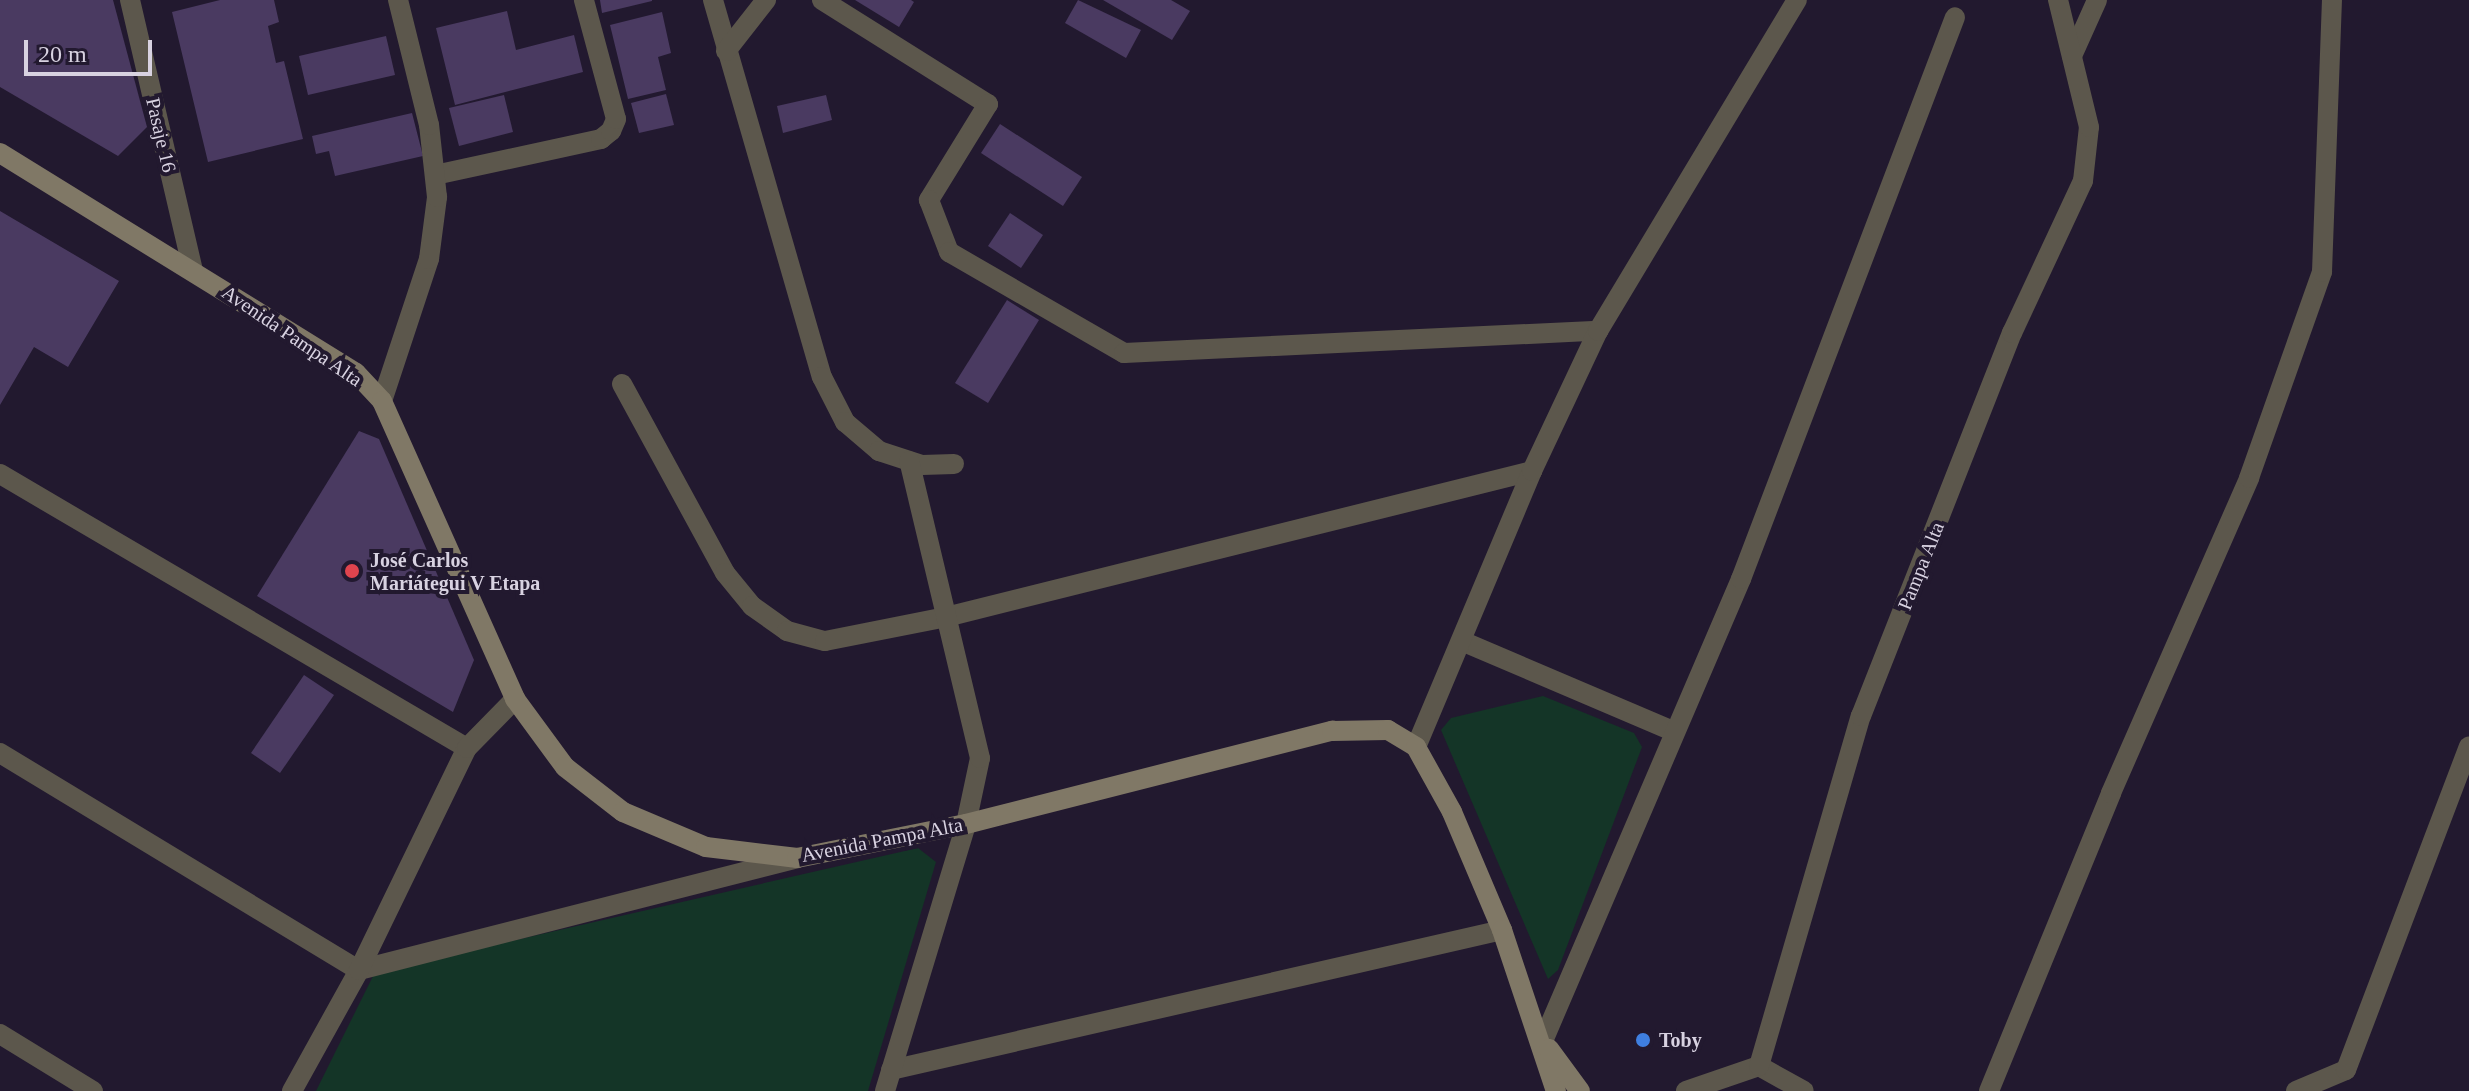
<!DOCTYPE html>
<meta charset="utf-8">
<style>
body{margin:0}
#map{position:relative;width:2469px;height:1091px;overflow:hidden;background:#22192f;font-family:Georgia,serif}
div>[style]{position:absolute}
.green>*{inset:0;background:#143527}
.building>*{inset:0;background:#4a3a61}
.street>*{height:20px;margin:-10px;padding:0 10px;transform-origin:10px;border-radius:10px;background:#5c574c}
.secondary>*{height:20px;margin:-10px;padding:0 10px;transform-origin:10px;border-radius:10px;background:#807866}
.dots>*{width:22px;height:22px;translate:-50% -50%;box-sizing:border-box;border:4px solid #22192f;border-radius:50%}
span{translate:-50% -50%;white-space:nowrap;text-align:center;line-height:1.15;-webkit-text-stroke:8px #22192f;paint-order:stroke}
.street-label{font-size:20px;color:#d8d2e1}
.poi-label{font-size:20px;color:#d8d2e1;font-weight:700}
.left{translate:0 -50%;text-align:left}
.scale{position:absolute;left:24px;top:40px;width:128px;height:36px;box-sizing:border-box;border:4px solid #d8d2e1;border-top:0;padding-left:10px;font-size:24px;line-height:28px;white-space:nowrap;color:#d8d2e1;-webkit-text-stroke:6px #22192f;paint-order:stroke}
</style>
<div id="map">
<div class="green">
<div style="clip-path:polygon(1543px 696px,1634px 733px,1642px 747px,1558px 970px,1548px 979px,1441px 730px,1451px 718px)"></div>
<div style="clip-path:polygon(918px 848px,936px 862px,868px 1091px,316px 1091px,375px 972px)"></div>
</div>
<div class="building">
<div style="clip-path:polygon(0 0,113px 0,147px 127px,118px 156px,0 87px)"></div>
<div style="clip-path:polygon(220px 0,274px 0,279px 22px,268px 26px,276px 63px,284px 61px,303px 139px,208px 162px,172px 12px)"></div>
<div style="clip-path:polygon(600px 0,652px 0,652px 1px,602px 13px)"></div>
<div style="clip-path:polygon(855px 0,911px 0,914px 2px,899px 27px)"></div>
<div style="clip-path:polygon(1078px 0,1141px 30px,1126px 58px,1065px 23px)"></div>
<div style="clip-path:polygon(1103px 0,1171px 0,1190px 11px,1172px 40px)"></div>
<div style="clip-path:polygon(507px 11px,516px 50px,574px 35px,583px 72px,455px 105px,436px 28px)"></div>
<div style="clip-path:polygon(662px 12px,671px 53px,658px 57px,666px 90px,628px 99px,610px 25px)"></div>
<div style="clip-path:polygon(386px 36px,395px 75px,308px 95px,299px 56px)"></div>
<div style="clip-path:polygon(666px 94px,674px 125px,639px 133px,631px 103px)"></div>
<div style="clip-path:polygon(504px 95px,513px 132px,459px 146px,449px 108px)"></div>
<div style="clip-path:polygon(826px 95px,832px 120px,783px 133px,777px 106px)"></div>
<div style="clip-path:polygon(412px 113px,423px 156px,335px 176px,329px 151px,316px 154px,312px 136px)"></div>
<div style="clip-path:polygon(1000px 124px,1082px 177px,1063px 206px,981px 153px)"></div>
<div style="clip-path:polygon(0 211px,119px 281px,68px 367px,34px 347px,0 405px)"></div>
<div style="clip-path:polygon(1010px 213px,1043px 235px,1021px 268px,988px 246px)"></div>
<div style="clip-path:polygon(1007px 300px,1039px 320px,988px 403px,955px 383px)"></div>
<div style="clip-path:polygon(359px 431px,379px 439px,474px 660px,453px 712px,257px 596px)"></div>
<div style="clip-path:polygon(304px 675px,334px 695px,280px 773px,251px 753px)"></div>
</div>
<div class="street">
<div style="left:130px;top:0;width:277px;rotate:76.9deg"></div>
<div style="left:713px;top:0;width:392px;rotate:73.9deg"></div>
<div style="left:822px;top:377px;width:51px;rotate:62.9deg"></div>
<div style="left:845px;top:422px;width:45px;rotate:40.5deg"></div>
<div style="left:879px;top:451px;width:45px;rotate:18deg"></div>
<div style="left:922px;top:465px;width:32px;rotate:-2deg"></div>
<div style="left:822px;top:0;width:196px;rotate:32.1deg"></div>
<div style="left:988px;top:104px;width:113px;rotate:121.6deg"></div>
<div style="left:929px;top:200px;width:56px;rotate:69deg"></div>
<div style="left:949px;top:252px;width:202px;rotate:30deg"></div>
<div style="left:1124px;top:353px;width:475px;rotate:-2.7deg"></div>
<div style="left:726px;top:51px;width:65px;rotate:-51.9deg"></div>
<div style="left:2072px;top:56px;width:61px;rotate:-65.9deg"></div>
<div style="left:435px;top:175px;width:170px;rotate:-12.2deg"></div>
<div style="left:601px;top:139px;width:13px;rotate:-39deg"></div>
<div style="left:611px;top:131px;width:13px;rotate:-67deg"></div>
<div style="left:616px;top:119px;width:123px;rotate:-105.1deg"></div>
<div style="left:622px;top:384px;width:215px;rotate:61.4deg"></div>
<div style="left:725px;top:573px;width:43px;rotate:50.7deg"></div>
<div style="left:752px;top:606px;width:43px;rotate:35.5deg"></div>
<div style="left:787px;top:631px;width:39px;rotate:15deg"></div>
<div style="left:825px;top:641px;width:123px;rotate:-11.2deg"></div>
<div style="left:946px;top:617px;width:604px;rotate:-13.99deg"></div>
<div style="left:382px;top:401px;width:150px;rotate:-71.7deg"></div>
<div style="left:429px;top:259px;width:63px;rotate:-82.6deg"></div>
<div style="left:437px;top:197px;width:72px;rotate:-96.3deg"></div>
<div style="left:429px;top:125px;width:129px;rotate:-103.9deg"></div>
<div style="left:0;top:474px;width:541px;rotate:30.4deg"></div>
<div style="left:1464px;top:642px;width:227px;rotate:23.1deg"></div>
<div style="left:1416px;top:747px;width:299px;rotate:-67.2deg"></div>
<div style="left:1532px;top:471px;width:155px;rotate:-64.8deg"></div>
<div style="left:1598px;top:331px;width:386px;rotate:-59deg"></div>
<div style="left:0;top:753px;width:419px;rotate:31.2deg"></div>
<div style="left:359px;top:970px;width:452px;rotate:-14.3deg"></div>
<div style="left:0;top:1034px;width:109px;rotate:31.5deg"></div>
<div style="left:1543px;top:1041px;width:503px;rotate:-66.8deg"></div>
<div style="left:1741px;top:579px;width:601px;rotate:-69.15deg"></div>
<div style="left:1759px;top:1066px;width:51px;rotate:29.1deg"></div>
<div style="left:891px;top:1070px;width:627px;rotate:-12.91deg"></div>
<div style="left:292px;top:1091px;width:138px;rotate:-61deg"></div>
<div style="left:359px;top:970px;width:247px;rotate:-64.1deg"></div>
<div style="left:467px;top:748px;width:69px;rotate:-45.6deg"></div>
<div style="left:885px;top:1091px;width:279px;rotate:-73.1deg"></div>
<div style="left:966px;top:824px;width:67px;rotate:-78deg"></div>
<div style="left:980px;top:758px;width:305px;rotate:-103.4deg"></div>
<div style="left:1686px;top:1091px;width:77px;rotate:-18.9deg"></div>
<div style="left:1759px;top:1066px;width:365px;rotate:-73.8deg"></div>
<div style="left:1861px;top:716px;width:412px;rotate:-68.5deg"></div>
<div style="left:2012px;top:333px;width:168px;rotate:-65deg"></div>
<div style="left:2083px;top:181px;width:54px;rotate:-83.7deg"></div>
<div style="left:2089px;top:127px;width:131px;rotate:-103.7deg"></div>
<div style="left:1989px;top:1091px;width:322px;rotate:-67.7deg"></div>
<div style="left:2111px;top:793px;width:344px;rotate:-66.3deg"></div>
<div style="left:2249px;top:478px;width:219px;rotate:-70.5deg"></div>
<div style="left:2322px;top:272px;width:272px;rotate:-87.9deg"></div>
<div style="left:2296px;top:1091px;width:54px;rotate:-22.8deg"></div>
<div style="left:2346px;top:1070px;width:346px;rotate:-69.2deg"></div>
</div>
<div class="secondary">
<div style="left:0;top:153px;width:418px;rotate:31.7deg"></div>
<div style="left:356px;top:373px;width:38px;rotate:47deg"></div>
<div style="left:382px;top:401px;width:326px;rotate:65.9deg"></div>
<div style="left:515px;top:699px;width:84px;rotate:53.7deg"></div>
<div style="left:565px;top:767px;width:73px;rotate:37.8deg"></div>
<div style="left:623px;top:812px;width:90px;rotate:22.9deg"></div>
<div style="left:706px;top:847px;width:92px;rotate:6.9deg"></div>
<div style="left:797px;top:858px;width:172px;rotate:-11.4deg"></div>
<div style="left:966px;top:824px;width:378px;rotate:-14.3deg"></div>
<div style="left:1332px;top:731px;width:56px;rotate:-1deg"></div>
<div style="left:1388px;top:730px;width:33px;rotate:31deg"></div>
<div style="left:1416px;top:747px;width:74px;rotate:61deg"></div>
<div style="left:1452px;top:812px;width:128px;rotate:67deg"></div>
<div style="left:1502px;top:930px;width:170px;rotate:71.5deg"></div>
<div style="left:1549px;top:1049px;width:52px;rotate:53.6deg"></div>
</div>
<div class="dots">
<div style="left:352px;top:571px;background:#e0444e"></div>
<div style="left:1643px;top:1040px;background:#3f7fe0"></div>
</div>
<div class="street-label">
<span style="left:161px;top:135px;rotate:77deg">Pasaje 16</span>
<span style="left:292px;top:336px;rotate:34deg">Avenida Pampa Alta</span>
<span style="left:1921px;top:566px;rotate:-68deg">Pampa Alta</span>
<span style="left:882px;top:840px;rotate:-11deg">Avenida Pampa Alta</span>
</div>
<div class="poi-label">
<span class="left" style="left:370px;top:572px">José Carlos<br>Mariátegui V Etapa</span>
<span class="left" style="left:1659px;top:1040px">Toby</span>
</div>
<div class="scale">20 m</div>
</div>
